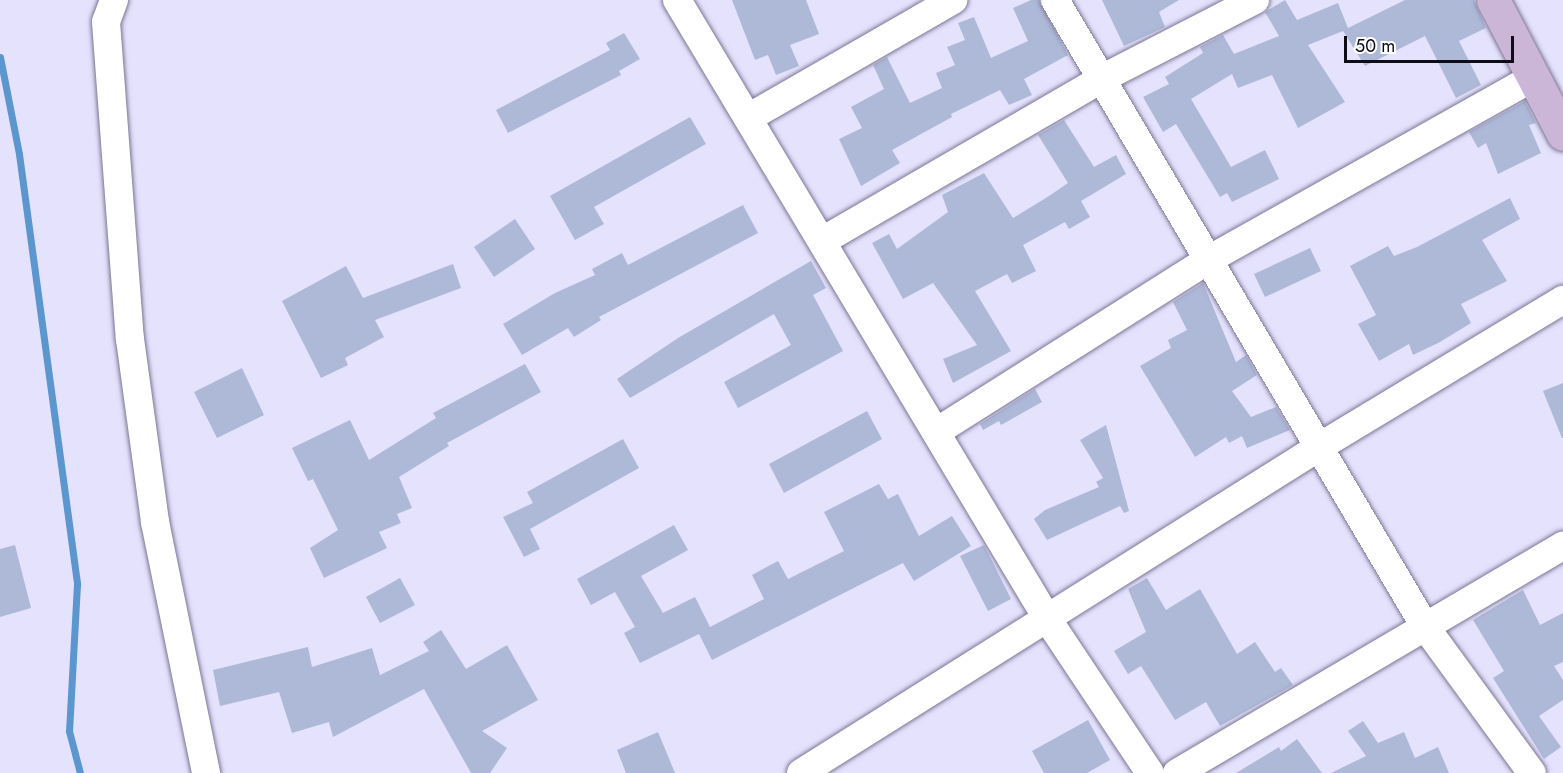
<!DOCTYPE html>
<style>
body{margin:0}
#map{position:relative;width:1563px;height:773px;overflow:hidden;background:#e5e2fd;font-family:Jost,sans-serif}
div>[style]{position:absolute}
.stream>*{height:7px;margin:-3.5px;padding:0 3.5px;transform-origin:3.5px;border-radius:3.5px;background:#5b96cf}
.building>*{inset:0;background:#aeb9d8}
.roads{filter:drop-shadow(0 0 2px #7b7695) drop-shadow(0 0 2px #7b7695)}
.minor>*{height:28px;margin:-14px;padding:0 14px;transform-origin:14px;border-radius:14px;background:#fff}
.major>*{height:33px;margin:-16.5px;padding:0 16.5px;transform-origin:16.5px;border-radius:16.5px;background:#ccb6d8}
span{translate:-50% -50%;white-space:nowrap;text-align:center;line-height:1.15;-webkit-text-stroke:4.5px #fff;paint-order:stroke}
.scale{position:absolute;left:1344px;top:36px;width:170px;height:27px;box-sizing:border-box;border:3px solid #0e0c17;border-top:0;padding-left:8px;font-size:18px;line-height:21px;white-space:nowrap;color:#0e0c17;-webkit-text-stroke:4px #fff;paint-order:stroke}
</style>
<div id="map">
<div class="stream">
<div style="left:0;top:57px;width:99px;rotate:78.9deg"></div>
<div style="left:19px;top:154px;width:434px;rotate:82.3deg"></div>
<div style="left:77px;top:584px;width:147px;rotate:93.1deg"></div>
<div style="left:69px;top:731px;width:43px;rotate:75.3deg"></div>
</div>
<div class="building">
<div style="clip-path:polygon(732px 0,806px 0,819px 34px,790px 45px,799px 66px,776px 75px,768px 55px,755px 60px)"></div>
<div style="clip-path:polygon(1031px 0,1039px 0,1068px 55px,1024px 79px,1032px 95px,1009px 105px,1000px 90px,951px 114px,952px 117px,892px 150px,900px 163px,861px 186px,839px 139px,862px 128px,851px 107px,884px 89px,873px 65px,887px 57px,910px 103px,942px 88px,936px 73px,955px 65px,947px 47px,965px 40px,958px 23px,974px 17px,991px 58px,1028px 41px,1013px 8px)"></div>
<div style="clip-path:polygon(1102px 0,1179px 0,1159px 12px,1165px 27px,1124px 46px)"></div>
<div style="clip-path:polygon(1285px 0,1297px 20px,1338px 3px,1348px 28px,1405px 0,1474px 0,1486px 28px,1459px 41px,1481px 85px,1456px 98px,1425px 36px,1365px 66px,1343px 31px,1308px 45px,1345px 102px,1298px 128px,1272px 75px,1238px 88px,1232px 74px,1191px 99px,1231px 167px,1265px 150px,1279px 179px,1232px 202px,1227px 193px,1220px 197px,1176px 124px,1163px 132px,1143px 97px,1169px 84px,1165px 77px,1203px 53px,1200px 47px,1223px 35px,1234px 54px,1279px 36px,1265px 12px)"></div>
<div style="clip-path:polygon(624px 33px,640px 59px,619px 71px,621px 75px,508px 133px,496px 110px,610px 50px,606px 43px)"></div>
<div style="clip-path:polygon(1525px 101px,1536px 123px,1529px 125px,1541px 153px,1498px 174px,1486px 143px,1478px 148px,1469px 132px)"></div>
<div style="clip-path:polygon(690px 117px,706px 144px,594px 207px,604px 224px,575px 240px,550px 196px)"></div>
<div style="clip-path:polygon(1064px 120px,1094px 167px,1116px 155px,1126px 174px,1081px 201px,1090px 217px,1069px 229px,1065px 222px,1023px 245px,1036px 271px,1012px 283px,1007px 274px,975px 291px,1011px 351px,953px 383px,943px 359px,977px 345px,933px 283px,903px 299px,872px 243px,889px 234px,897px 249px,948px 212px,942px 195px,984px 173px,1013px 218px,1049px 196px,1068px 183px,1038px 135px)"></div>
<div style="clip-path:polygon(1510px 198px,1520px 219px,1482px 240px,1507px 281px,1461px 304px,1471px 323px,1440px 342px,1413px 355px,1409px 344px,1379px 361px,1358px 324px,1376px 315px,1350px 266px,1388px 246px,1394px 256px,1417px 247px)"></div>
<div style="clip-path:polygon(743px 205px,758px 233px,599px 317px,601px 320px,574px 337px,568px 328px,522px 355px,503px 324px,555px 293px,595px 275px,592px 269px,622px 253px,628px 265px)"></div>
<div style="clip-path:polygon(515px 219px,535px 249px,494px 277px,474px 247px)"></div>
<div style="clip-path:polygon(1310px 248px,1321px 271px,1265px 297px,1254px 274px)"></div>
<div style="clip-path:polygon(811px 261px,826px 288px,813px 295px,843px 351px,738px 408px,724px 382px,791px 345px,774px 314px,630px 398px,617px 379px,678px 338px)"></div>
<div style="clip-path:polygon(453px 264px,461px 288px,375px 320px,384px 337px,345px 358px,348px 365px,321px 378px,282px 301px,346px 266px,363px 298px)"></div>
<div style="clip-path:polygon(1203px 283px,1236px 362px,1246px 355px,1257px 375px,1232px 391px,1251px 417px,1276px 407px,1290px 430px,1247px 448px,1242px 436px,1229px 443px,1226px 437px,1195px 457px,1140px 366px,1171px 348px,1168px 340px,1187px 330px,1173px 302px)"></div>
<div style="clip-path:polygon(525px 364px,541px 392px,447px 443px,449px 446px,399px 477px,412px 508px,397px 514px,401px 523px,379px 532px,387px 548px,324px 578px,310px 548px,338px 530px,313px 479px,308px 481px,292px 448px,350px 420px,369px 460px,436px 418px,433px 413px)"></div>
<div style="clip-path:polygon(242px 368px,264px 415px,217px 438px,194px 392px)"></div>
<div style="clip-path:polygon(1563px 383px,1563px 438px,1562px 438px,1543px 391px)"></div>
<div style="clip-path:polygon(1035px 389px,1042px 402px,1001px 425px,999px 421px,983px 430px,980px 424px)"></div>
<div style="clip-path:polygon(867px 411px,882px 439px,784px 493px,769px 464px)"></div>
<div style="clip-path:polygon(1106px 425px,1129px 511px,1124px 513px,1120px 506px,1047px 540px,1034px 519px,1045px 510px,1099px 487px,1096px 482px,1103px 478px,1080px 440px)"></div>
<div style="clip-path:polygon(623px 439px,639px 468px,530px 529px,540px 549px,524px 557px,503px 517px,533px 503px,527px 492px)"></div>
<div style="clip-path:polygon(879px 484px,888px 499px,898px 494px,919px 536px,952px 516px,971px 546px,914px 581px,903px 563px,712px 660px,699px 634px,640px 663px,624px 633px,635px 627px,615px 592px,591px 605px,577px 579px,674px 525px,688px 550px,641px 576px,663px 613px,695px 597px,710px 627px,764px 599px,752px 575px,778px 561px,788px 579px,844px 551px,824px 512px)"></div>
<div style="clip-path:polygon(15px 545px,31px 608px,0 617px,0 549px)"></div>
<div style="clip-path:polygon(984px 545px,1011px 599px,988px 611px,960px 556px)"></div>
<div style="clip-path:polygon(400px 578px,415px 605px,380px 623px,366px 597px)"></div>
<div style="clip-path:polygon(1147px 578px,1166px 610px,1200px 589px,1237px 654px,1255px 642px,1275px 672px,1281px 668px,1293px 685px,1220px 726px,1206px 702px,1175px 720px,1141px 666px,1128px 674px,1114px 651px,1146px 632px,1128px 589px)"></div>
<div style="clip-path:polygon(1523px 590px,1540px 625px,1563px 613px,1563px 662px,1554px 666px,1563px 680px,1563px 700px,1539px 716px,1561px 747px,1544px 759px,1493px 678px,1504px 671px,1473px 620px)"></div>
<div style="clip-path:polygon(441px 630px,466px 669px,507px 645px,538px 700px,482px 731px,507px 748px,490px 773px,471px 773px,424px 689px,333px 737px,329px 722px,292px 733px,279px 692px,220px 706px,213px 670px,308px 647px,312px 667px,372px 648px,380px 675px,429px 651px,423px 642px)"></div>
<div style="clip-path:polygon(1088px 720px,1110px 760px,1087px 773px,1044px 773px,1032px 751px)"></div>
<div style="clip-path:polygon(1363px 721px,1378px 743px,1404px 732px,1415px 758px,1438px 747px,1449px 773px,1331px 773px,1366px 756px,1348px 731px)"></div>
<div style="clip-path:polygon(658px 732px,675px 773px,626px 773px,617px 750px)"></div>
<div style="clip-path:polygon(1297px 739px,1322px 773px,1236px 773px,1279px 747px,1281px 751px)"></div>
</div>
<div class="roads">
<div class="minor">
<div style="left:114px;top:0;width:23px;rotate:110deg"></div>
<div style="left:106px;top:22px;width:318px;rotate:85.7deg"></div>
<div style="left:130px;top:339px;width:185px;rotate:82.2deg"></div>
<div style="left:155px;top:522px;width:256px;rotate:78.5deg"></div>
<div style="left:677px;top:0;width:723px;rotate:59.1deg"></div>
<div style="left:1048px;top:620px;width:184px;rotate:56.3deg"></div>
<div style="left:1055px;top:0;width:726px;rotate:59.44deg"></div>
<div style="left:1424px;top:625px;width:183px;rotate:53.9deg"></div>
<div style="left:748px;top:118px;width:237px;rotate:-29.9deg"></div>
<div style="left:822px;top:241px;width:325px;rotate:-30.1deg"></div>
<div style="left:1103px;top:78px;width:171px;rotate:-27.2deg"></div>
<div style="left:936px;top:432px;width:322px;rotate:-32.3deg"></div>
<div style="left:1208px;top:260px;width:374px;rotate:-29.3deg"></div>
<div style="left:801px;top:773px;width:612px;rotate:-32.18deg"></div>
<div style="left:1319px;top:447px;width:285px;rotate:-31.1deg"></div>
<div style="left:1177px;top:773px;width:448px;rotate:-30.5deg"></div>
</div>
<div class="major">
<div style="left:1493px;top:0;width:151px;rotate:62.4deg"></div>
</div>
</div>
<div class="scale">50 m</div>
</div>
